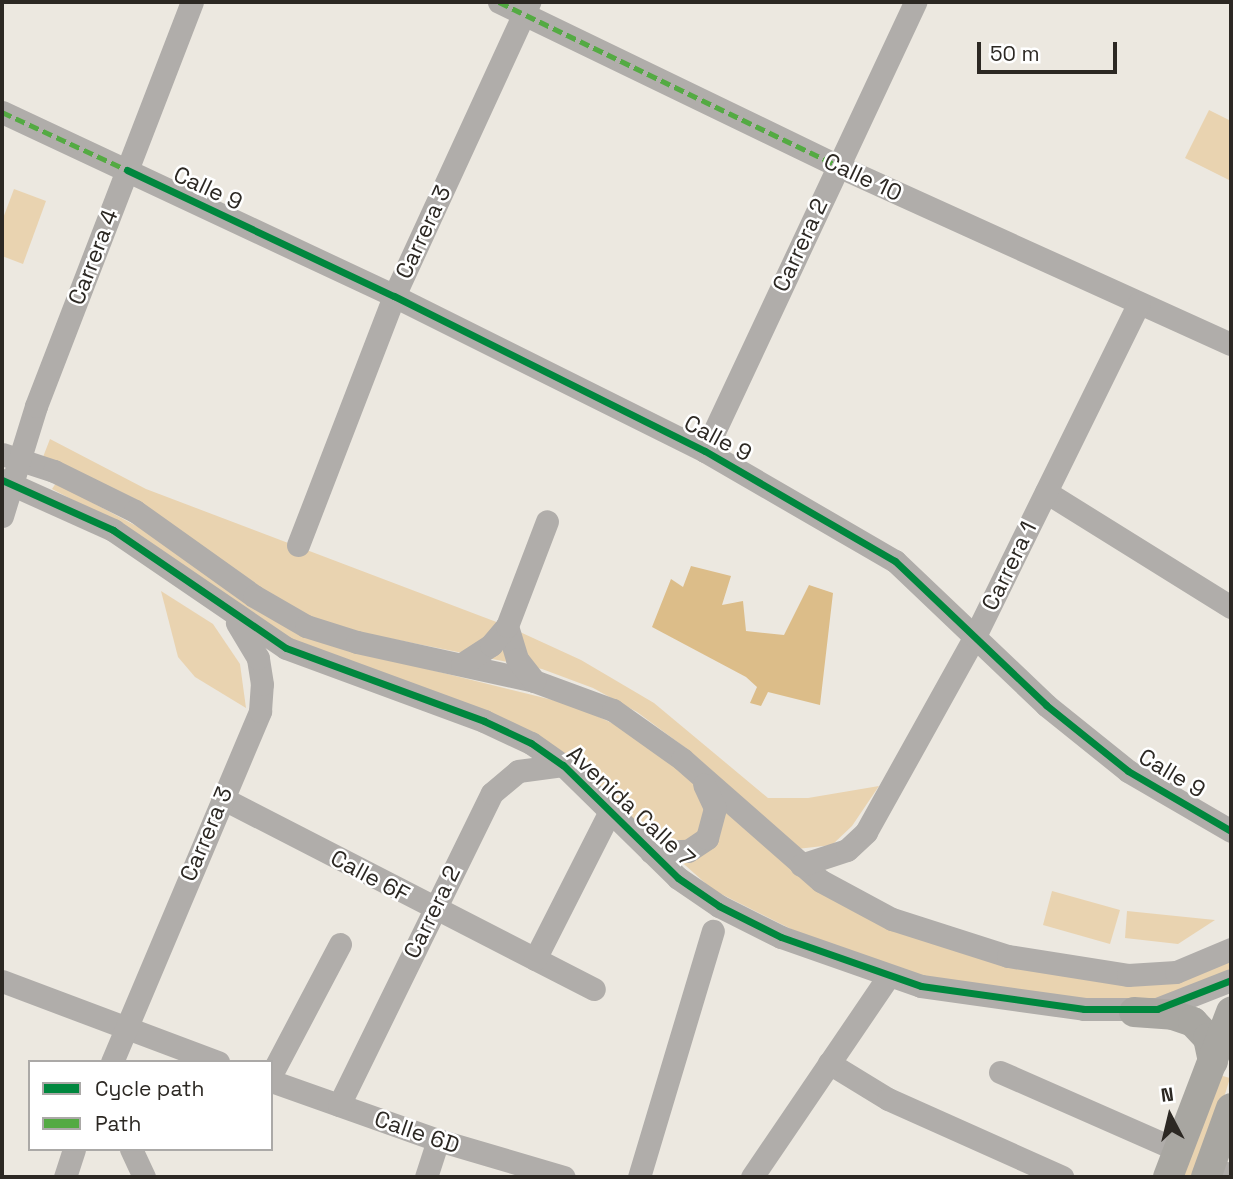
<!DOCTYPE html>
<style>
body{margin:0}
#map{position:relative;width:1233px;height:1179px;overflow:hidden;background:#ece8e0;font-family:"Space Grotesk",sans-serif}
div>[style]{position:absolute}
.green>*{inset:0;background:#e9d3b0}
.forest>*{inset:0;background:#dcbd89}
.minor>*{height:23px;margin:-11.5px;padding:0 11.5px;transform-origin:11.5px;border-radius:11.5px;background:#b0adaa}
.major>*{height:30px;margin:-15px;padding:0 15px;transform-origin:15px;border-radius:15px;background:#a8a6a1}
.quiet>*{height:5px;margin-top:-2.5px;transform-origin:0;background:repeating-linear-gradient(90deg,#54aa43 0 10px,transparent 0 15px)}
.cycleway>*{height:7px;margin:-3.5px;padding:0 3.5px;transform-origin:3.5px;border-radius:3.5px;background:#00873e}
span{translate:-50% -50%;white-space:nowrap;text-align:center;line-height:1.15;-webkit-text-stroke:5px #fff;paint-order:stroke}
.street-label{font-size:23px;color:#2c2823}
.frame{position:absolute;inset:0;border:4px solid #2c2823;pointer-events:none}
.legend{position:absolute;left:28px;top:1060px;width:245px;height:91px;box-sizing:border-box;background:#fff;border:2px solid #aba9a7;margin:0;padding:9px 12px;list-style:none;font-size:21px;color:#2c2823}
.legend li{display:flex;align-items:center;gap:14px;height:35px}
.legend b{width:35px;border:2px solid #aba9a7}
.north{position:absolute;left:1135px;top:1081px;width:70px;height:70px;-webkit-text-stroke:5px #fff;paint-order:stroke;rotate:353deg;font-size:19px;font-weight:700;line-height:28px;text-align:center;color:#2c2823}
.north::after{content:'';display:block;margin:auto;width:24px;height:32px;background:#2c2823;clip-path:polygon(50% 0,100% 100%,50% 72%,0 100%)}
.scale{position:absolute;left:977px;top:42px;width:140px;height:32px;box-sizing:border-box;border:4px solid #2c2823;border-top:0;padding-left:9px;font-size:21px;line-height:24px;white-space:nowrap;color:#2c2823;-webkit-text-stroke:5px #fff;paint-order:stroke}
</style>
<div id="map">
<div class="green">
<div style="clip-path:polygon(1209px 110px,1231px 121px,1231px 181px,1185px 158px)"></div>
<div style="clip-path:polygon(14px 189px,46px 201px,23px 264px,2px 256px,2px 221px)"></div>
<div style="clip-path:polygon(50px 439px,146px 489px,507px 626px,581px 660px,654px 703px,768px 798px,808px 798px,879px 786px,852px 826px,832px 845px,797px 849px,691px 752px,637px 712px,593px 688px,542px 669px,358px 632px,296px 613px,43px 457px)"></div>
<div style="clip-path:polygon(56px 483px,383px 658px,573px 705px,614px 724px,649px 744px,791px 868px,1066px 976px,1228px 956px,1230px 970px,1151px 1002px,1089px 1002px,940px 982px,801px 934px,713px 890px,575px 767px,279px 634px,111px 520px,52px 489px)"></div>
<div style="clip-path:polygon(161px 591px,213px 624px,240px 664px,246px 708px,195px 677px,178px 657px)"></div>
<div style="clip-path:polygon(1052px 891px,1120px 910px,1110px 944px,1043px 925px)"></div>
<div style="clip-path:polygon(1127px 911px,1215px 920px,1178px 944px,1125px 938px)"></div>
<div style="clip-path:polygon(1219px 1075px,1230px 1078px,1217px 1120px,1194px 1177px,1180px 1177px)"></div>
</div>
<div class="forest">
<div style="clip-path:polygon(691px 566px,731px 576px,722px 605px,743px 601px,746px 631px,784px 635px,809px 585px,833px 593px,820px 705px,768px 692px,761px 706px,750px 703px,757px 687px,746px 677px,652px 627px,671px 579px,683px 587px)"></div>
</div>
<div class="minor">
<div style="left:499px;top:2px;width:377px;rotate:25.8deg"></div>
<div style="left:838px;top:166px;width:431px;rotate:24.4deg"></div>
<div style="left:2px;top:112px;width:433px;rotate:25.1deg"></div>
<div style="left:394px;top:296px;width:347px;rotate:26.5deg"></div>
<div style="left:705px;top:451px;width:220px;rotate:30.1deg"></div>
<div style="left:895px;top:561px;width:209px;rotate:43.6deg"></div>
<div style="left:1046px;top:705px;width:105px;rotate:38.8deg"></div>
<div style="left:1128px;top:771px;width:119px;rotate:30.2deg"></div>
<div style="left:705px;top:451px;width:496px;rotate:-64.9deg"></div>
<div style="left:2px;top:454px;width:55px;rotate:18.1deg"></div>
<div style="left:54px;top:471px;width:90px;rotate:26.3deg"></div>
<div style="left:135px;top:511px;width:146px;rotate:35.5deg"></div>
<div style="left:254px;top:596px;width:60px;rotate:30deg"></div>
<div style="left:306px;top:626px;width:53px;rotate:17.4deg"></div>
<div style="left:357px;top:642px;width:181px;rotate:12.4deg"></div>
<div style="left:534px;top:681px;width:84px;rotate:20.2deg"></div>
<div style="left:613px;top:710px;width:85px;rotate:35.4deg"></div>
<div style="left:682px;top:759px;width:185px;rotate:41.3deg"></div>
<div style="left:821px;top:881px;width:81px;rotate:28.2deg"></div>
<div style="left:892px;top:919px;width:122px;rotate:17.7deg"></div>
<div style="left:1008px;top:956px;width:121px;rotate:9deg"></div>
<div style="left:1128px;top:975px;width:48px;rotate:-3.6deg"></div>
<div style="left:1176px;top:972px;width:60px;rotate:-22.7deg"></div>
<div style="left:2px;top:480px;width:122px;rotate:24.2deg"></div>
<div style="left:113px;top:530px;width:209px;rotate:34.3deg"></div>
<div style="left:286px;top:648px;width:211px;rotate:20.2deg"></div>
<div style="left:484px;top:721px;width:52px;rotate:25.1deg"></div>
<div style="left:531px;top:743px;width:39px;rotate:35deg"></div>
<div style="left:563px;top:765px;width:161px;rotate:44.5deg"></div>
<div style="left:678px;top:878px;width:50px;rotate:34.3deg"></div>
<div style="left:719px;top:906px;width:69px;rotate:26.6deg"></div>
<div style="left:781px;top:937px;width:148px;rotate:19.3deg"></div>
<div style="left:921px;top:986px;width:165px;rotate:8deg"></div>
<div style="left:1084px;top:1009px;width:73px"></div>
<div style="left:1157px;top:1009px;width:79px;rotate:-21.4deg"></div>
<div style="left:1046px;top:492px;width:218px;rotate:31.9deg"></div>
<div style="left:2px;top:516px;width:115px;rotate:-72.8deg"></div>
<div style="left:36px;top:406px;width:433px;rotate:-68.9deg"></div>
<div style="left:298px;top:545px;width:267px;rotate:-68.9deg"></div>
<div style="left:394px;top:296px;width:324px;rotate:-65.3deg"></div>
<div style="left:507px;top:626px;width:34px;rotate:73deg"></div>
<div style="left:517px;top:659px;width:28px;rotate:52deg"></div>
<div style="left:462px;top:664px;width:35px;rotate:-33deg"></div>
<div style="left:491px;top:645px;width:25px;rotate:-50deg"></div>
<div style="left:507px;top:626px;width:112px;rotate:-69.1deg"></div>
<div style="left:222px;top:798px;width:418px;rotate:27.2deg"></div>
<div style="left:651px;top:852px;width:37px;rotate:-2deg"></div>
<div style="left:688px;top:851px;width:23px;rotate:-34deg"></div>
<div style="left:707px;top:838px;width:31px;rotate:-75deg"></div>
<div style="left:715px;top:808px;width:26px;rotate:-115deg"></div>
<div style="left:801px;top:865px;width:48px;rotate:-18.1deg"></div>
<div style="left:847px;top:850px;width:26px;rotate:-43deg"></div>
<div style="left:866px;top:832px;width:224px;rotate:-60.9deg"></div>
<div style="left:975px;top:636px;width:371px;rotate:-63.8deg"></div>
<div style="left:535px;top:959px;width:166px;rotate:-63.1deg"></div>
<div style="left:2px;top:981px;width:231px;rotate:20.6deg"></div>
<div style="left:112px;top:1062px;width:381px;rotate:-67.1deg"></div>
<div style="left:260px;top:711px;width:27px;rotate:-86deg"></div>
<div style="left:262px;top:684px;width:26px;rotate:-99deg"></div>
<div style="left:258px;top:658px;width:41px;rotate:-121deg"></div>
<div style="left:829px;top:1063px;width:69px;rotate:31.4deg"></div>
<div style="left:888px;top:1099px;width:191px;rotate:24.1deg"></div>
<div style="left:1000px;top:1072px;width:197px;rotate:23.7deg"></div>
<div style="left:271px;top:1075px;width:148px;rotate:-62.2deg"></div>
<div style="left:271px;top:1081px;width:177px;rotate:19.5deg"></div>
<div style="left:438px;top:1140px;width:131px;rotate:16.4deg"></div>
<div style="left:339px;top:1105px;width:347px;rotate:-63.9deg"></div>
<div style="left:492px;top:793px;width:34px;rotate:-40deg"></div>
<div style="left:518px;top:771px;width:45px;rotate:-7.6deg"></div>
<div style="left:131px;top:1149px;width:31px;rotate:65deg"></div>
<div style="left:1210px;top:1166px;width:23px;rotate:25deg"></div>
<div style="left:65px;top:1177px;width:29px;rotate:-72deg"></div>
<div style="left:426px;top:1177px;width:39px;rotate:-72deg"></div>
<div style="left:639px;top:1177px;width:257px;rotate:-73.3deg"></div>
<div style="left:752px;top:1177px;width:240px;rotate:-55.8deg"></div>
</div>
<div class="major">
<div style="left:1134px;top:1012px;width:39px;rotate:4deg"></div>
<div style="left:1173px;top:1015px;width:21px;rotate:19deg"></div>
<div style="left:1193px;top:1022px;width:22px;rotate:47deg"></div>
<div style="left:1208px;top:1038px;width:24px;rotate:78deg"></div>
<div style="left:1168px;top:1177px;width:177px;rotate:-69.1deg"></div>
<div style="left:1206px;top:1177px;width:73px;rotate:-70.1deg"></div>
</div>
<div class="quiet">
<div style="left:499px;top:2px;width:377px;rotate:25.8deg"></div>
<div style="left:2px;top:112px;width:138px;rotate:24.9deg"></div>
</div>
<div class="cycleway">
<div style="left:127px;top:170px;width:295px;rotate:25.3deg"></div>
<div style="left:394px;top:296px;width:347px;rotate:26.5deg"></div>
<div style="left:705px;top:451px;width:220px;rotate:30.1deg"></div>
<div style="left:895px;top:561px;width:209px;rotate:43.6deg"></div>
<div style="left:1046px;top:705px;width:105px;rotate:38.8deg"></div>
<div style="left:1128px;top:771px;width:119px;rotate:30.2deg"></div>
<div style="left:2px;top:480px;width:122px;rotate:24.2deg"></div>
<div style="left:113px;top:530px;width:209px;rotate:34.3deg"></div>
<div style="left:286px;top:648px;width:211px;rotate:20.2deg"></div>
<div style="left:484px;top:721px;width:52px;rotate:25.1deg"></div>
<div style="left:531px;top:743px;width:39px;rotate:35deg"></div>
<div style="left:563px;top:765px;width:161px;rotate:44.5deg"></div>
<div style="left:678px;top:878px;width:50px;rotate:34.3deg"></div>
<div style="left:719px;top:906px;width:69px;rotate:26.6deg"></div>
<div style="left:781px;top:937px;width:148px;rotate:19.3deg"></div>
<div style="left:921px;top:986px;width:165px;rotate:8deg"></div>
<div style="left:1084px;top:1009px;width:73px"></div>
<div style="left:1157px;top:1009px;width:79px;rotate:-21.4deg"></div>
</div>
<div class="street-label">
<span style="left:863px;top:177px;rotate:25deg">Calle 10</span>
<span style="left:208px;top:188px;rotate:25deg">Calle 9</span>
<span style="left:423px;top:232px;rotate:-65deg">Carrera 3</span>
<span style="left:800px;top:245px;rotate:-65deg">Carrera 2</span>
<span style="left:93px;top:257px;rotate:-69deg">Carrera 4</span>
<span style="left:718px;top:438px;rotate:28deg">Calle 9</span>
<span style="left:1009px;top:566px;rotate:-64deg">Carrera 1</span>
<span style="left:1172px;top:773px;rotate:31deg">Calle 9</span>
<span style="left:631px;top:806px;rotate:43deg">Avenida Calle 7</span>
<span style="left:206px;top:834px;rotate:-67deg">Carrera 3</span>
<span style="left:370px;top:876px;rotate:28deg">Calle 6F</span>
<span style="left:432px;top:912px;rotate:-64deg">Carrera 2</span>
<span style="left:417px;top:1132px;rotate:19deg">Calle 6D</span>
</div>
<div class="frame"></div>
<ul class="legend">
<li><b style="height:9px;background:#00873e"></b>Cycle path</li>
<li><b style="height:9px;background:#54aa43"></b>Path</li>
</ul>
<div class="north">N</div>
<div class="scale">50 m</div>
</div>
